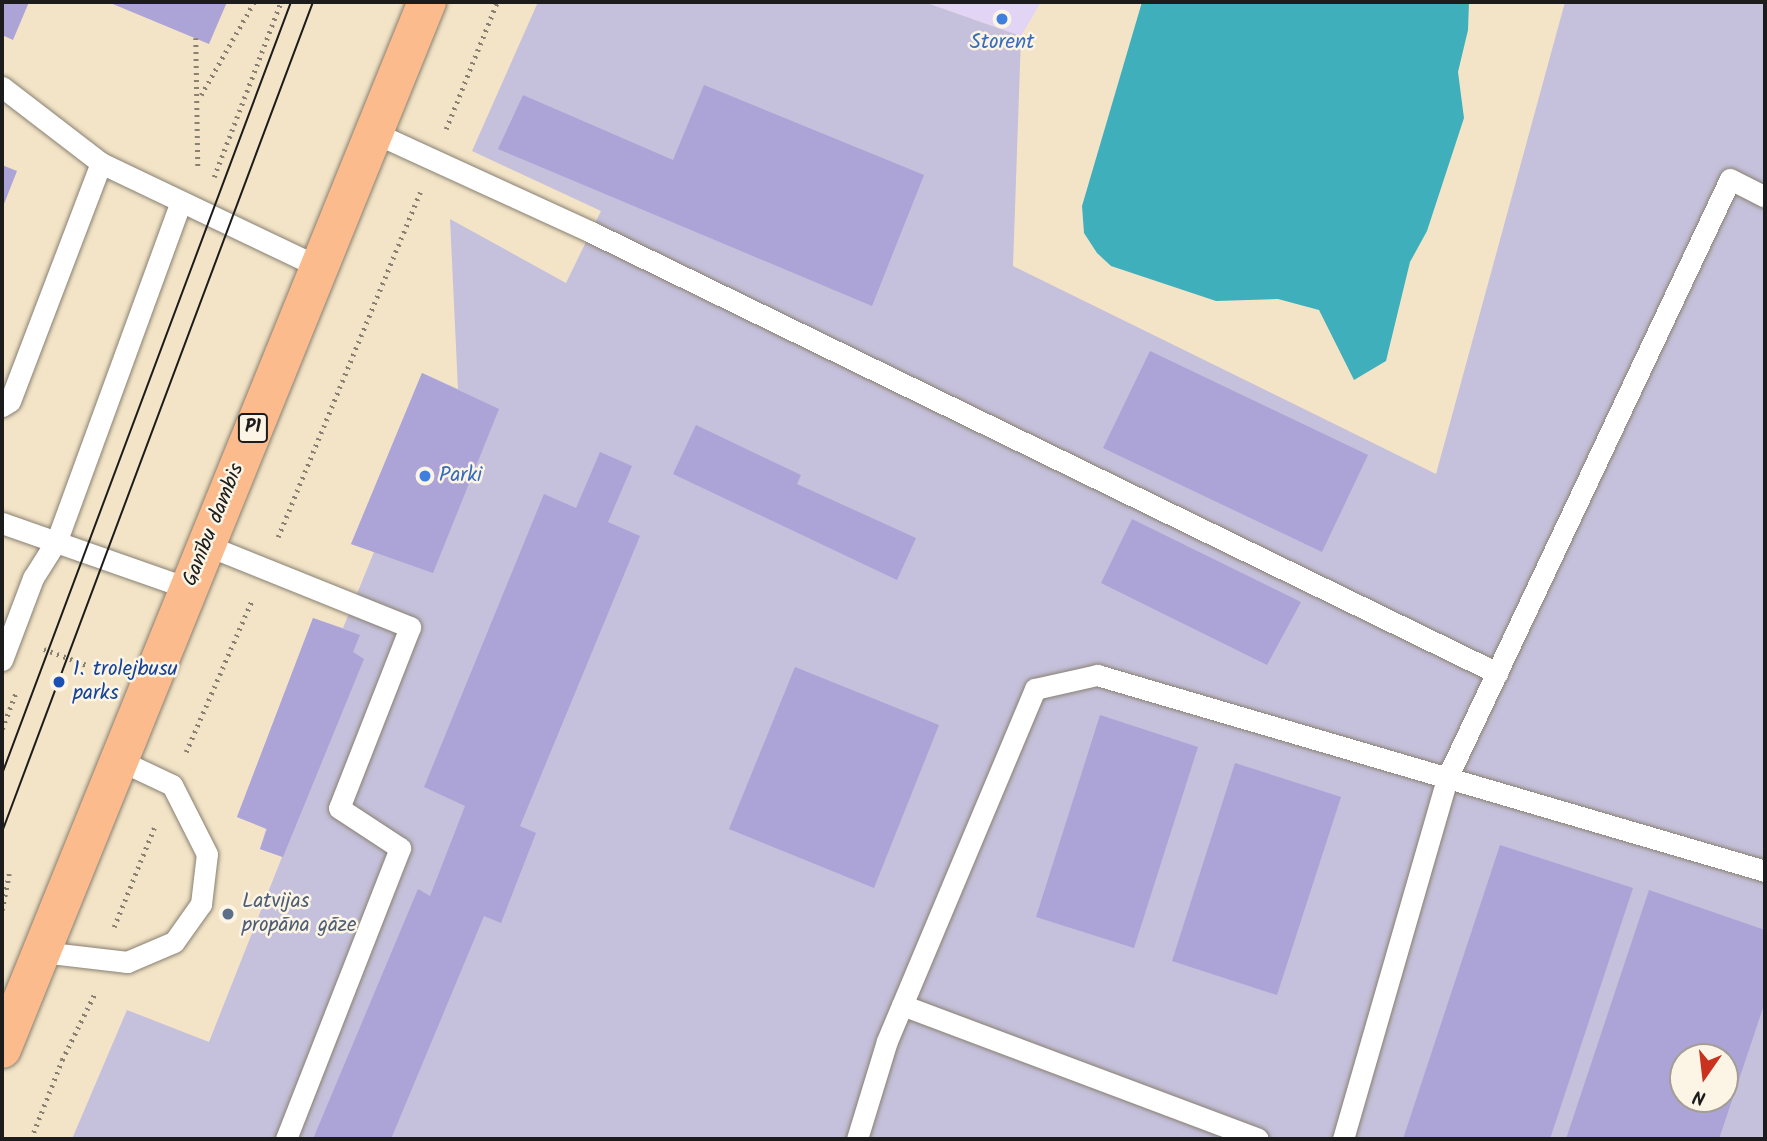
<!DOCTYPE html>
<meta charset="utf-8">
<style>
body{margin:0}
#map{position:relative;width:1767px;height:1141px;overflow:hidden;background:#f3e4c7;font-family:Kalam,sans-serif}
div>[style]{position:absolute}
.built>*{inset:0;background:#e1d4f4}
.industrial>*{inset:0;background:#c5c0db}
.water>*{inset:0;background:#40afbc}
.building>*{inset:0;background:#aca4d6}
.path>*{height:4.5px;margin-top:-2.25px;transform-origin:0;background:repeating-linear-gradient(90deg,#888072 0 2px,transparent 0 7px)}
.roads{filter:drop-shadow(0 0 2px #888072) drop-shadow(0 0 2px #888072)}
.lane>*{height:21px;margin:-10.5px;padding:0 10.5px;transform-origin:10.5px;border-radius:10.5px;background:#fff}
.primary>*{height:38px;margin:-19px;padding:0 19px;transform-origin:19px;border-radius:19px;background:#fbbb8c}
.tram>*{height:2px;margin:-1px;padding:0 1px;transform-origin:1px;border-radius:1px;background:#1c1c1c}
.dots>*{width:19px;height:19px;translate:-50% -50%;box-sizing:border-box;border:4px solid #fcf5e5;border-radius:50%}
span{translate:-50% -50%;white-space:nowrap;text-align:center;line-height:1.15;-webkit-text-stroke:5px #fcf5e5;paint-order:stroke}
.shield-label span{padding:2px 5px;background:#fcf5e5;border:2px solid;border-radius:5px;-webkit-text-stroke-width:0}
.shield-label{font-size:19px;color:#1c1c1c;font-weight:700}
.shop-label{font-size:21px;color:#366cbe}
.left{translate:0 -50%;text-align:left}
.street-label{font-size:21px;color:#1c1c1c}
.transit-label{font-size:21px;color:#164399}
.service-label{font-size:21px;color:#4e5e75}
.frame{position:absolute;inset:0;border:4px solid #1c1c1c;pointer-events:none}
.north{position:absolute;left:1669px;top:1043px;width:70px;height:70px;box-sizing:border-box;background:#fcf5e5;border:2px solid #a29e95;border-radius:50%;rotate:194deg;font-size:19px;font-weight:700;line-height:28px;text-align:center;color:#1c1c1c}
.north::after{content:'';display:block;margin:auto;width:24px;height:32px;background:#c8321e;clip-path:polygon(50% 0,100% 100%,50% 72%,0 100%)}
</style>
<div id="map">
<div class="built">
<div style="clip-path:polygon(924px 2px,1041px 2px,1021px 36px)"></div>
</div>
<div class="industrial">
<div style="clip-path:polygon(evenodd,538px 2px,924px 2px,1021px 36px,1013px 266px,1436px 474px,1565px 2px,1765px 2px,1765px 1139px,72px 1139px,127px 1010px,209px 1042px,282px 857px,260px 849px,266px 829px,237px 817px,313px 618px,343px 628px,374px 552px,351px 544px,422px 373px,458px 389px,450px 219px,566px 283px,601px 211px,472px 151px,538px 2px,1683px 1057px,1725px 1057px,1725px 1099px,1683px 1099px,1683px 1057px)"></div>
</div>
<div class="water">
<div style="clip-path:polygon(1142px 2px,1469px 2px,1468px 30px,1458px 72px,1464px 118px,1427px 231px,1410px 262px,1386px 361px,1354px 380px,1319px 310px,1278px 299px,1216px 301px,1111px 266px,1097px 253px,1084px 233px,1082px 206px)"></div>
</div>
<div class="building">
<div style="clip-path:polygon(2px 2px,29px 2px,13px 40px,2px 35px)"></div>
<div style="clip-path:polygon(108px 2px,227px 2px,209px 44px)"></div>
<div style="clip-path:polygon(704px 85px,924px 175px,872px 306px,498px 149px,523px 95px,673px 160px)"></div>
<div style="clip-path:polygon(2px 165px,17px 171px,2px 209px)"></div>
<div style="clip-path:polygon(1150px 351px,1368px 455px,1322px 552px,1103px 448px)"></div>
<div style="clip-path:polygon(422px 373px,499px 409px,433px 573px,351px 544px)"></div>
<div style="clip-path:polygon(696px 425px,801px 475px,797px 484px,916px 538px,897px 580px,673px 474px)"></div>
<div style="clip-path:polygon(600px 452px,632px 466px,608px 522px,640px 536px,520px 826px,536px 833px,501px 923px,484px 916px,391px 1139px,313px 1139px,418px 889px,430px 896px,465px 806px,424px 787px,544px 494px,576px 508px)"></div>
<div style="clip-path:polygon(1132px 519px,1301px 602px,1267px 665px,1101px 583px)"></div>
<div style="clip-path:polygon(313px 618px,360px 635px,353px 652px,364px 659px,283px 857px,260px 849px,267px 829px,237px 817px)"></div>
<div style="clip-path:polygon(795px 667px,939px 725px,874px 888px,729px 829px)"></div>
<div style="clip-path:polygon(1100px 715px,1198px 747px,1134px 948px,1036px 917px)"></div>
<div style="clip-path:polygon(1235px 763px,1341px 797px,1277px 995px,1172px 961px)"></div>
<div style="clip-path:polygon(1500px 845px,1633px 888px,1550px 1139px,1403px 1139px)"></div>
<div style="clip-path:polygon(evenodd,1649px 890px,1765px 930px,1765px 1002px,1719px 1139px,1566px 1139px,1649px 890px,1683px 1057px,1725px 1057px,1725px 1099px,1683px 1099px,1683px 1057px)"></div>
</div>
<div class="path">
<div style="left:196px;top:38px;width:132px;rotate:89.1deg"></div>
<div style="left:201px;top:95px;width:107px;rotate:-60.3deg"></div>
<div style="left:446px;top:129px;width:137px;rotate:-68.1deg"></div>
<div style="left:214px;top:177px;width:187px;rotate:-69.1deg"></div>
<div style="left:278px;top:537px;width:373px;rotate:-67.6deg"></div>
<div style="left:44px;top:649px;width:48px;rotate:20.7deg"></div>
<div style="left:2px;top:729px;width:39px;rotate:-69deg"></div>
<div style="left:186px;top:752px;width:166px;rotate:-66.5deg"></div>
<div style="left:2px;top:910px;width:37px;rotate:-79deg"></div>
<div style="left:114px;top:927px;width:107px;rotate:-68deg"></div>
<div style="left:31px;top:1139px;width:85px;rotate:-68.6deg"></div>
<div style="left:62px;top:1060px;width:75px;rotate:-63.8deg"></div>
</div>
<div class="roads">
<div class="lane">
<div style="left:2px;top:87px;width:125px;rotate:37.5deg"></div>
<div style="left:101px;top:163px;width:242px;rotate:25.5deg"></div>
<div style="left:375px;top:133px;width:238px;rotate:24.6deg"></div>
<div style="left:591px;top:232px;width:1008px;rotate:25.95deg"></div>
<div style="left:2px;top:406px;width:9px;rotate:-32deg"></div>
<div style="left:10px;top:401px;width:255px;rotate:-69.1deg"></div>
<div style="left:2px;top:523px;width:197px;rotate:19.3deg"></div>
<div style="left:206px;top:545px;width:220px;rotate:21.9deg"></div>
<div style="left:410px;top:627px;width:194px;rotate:111.4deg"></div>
<div style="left:339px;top:808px;width:73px;rotate:33.3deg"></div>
<div style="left:400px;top:848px;width:313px;rotate:111.4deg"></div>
<div style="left:2px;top:660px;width:88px;rotate:-69.3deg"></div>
<div style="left:33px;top:578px;width:45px;rotate:-57.7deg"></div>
<div style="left:57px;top:540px;width:360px;rotate:-69.9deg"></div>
<div style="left:42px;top:952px;width:86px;rotate:6.7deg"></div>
<div style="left:127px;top:962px;width:51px;rotate:-23.1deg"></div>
<div style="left:174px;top:942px;width:47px;rotate:-54.6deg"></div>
<div style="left:201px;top:904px;width:50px;rotate:-83.2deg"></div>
<div style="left:207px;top:854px;width:77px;rotate:-116.9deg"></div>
<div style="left:172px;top:785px;width:61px;rotate:-154.7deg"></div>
<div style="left:902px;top:1005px;width:380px;rotate:20.6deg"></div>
<div style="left:857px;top:1139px;width:102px;rotate:-73deg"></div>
<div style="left:887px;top:1041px;width:382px;rotate:-67.2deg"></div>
<div style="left:1035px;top:689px;width:64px;rotate:-12.7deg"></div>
<div style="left:1097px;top:675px;width:696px;rotate:16.35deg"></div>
<div style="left:1343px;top:1139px;width:376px;rotate:-73.9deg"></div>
<div style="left:1447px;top:778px;width:662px;rotate:-64.71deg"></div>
<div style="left:1730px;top:179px;width:39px;rotate:27deg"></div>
</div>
<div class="primary">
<div style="left:2px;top:1049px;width:1130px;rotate:-67.91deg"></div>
</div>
</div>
<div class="tram">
<div style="left:2px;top:774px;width:824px;rotate:-69.48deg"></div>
<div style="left:2px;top:832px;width:886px;rotate:-69.46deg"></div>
</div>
<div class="dots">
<div style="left:1002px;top:19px;background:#3f7fe0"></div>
<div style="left:425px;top:476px;background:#3f7fe0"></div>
<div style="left:59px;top:682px;background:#1a4fb4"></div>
<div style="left:228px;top:914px;background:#5c6f8a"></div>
</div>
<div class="shield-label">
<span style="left:253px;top:428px">P1</span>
</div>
<div class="shop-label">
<span style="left:1002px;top:43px">Storent</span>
<span class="left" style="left:439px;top:476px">Parki</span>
</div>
<div class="street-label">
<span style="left:214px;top:525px;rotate:-68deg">Ganību dambis</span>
</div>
<div class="transit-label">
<span class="left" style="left:73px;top:682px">1. trolejbusu<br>parks</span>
</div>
<div class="service-label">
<span class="left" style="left:242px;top:914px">Latvijas<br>propāna gāze</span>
</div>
<div class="frame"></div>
<div class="north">N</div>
</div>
